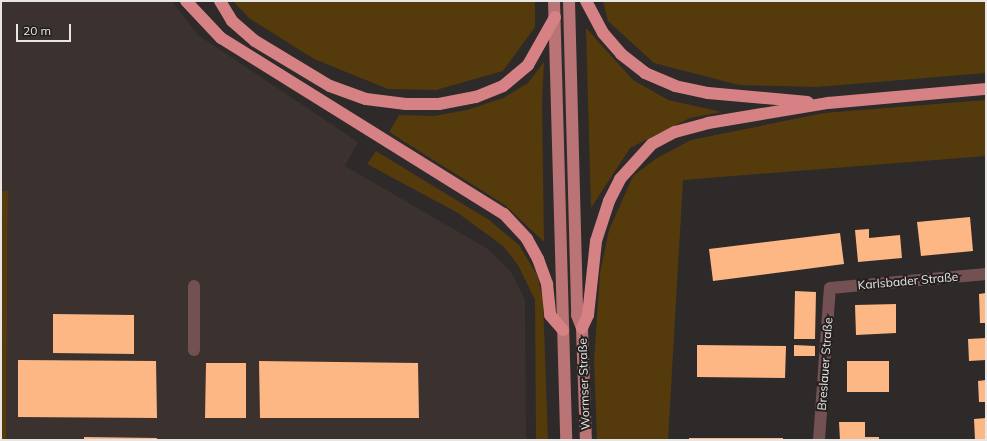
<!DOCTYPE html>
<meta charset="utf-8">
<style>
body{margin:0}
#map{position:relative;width:987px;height:441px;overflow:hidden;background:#2d2a29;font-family:Mulish,sans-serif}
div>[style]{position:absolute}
.built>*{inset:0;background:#3b312e}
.green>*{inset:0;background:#553a0c}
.building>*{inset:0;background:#fdb784}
.minor>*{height:12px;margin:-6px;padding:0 6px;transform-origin:6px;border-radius:6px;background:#735051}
.major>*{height:12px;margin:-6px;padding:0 6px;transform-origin:6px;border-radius:6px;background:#ba7475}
.highway>*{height:12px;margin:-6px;padding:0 6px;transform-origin:6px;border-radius:6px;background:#d68183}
span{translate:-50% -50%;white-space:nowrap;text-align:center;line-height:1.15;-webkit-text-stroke:4px #24201f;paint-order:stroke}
.street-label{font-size:12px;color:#e8e5e5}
.frame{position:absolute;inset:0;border:2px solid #e8e5e5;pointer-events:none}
.scale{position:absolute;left:16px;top:24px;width:55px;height:18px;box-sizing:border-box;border:2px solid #e8e5e5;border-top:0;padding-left:5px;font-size:12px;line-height:14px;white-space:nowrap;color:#e8e5e5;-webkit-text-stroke:3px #24201f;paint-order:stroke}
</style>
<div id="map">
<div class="built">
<div style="clip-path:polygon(1px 1px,172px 1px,198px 35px,358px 142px,345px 166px,488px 249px,511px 272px,525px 299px,526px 440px,6px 440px,8px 191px,1px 191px)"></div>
</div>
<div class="green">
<div style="clip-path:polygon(233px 1px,535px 1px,535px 27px,503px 71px,436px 90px,388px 89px,314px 59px,249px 18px)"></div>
<div style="clip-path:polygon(603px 1px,986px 1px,986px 73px,817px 87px,739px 85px,654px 63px,608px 21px)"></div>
<div style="clip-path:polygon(586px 28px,633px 80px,668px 100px,722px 112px,690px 118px,630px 148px,591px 208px)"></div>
<div style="clip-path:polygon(544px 62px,542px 102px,544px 242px,505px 205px,389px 132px,399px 115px,434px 116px,467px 110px,503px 98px,528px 83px)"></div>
<div style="clip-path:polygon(986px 100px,986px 156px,683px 180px,668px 440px,597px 440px,594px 361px,600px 273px,609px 230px,633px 176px,657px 158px,691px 140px,824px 113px)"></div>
<div style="clip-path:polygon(376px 151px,489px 220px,519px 245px,537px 275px,543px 299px,548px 440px,536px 440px,535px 300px,518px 265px,503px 246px,458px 213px,367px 164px)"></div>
<div style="clip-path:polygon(1px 191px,8px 191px,6px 440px,1px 440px)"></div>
</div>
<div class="building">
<div style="clip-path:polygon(970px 217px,973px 251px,921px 256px,917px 222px)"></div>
<div style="clip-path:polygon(869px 229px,869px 238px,900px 235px,902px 258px,858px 262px,855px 230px)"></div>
<div style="clip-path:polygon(840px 233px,844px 264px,713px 281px,709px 249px)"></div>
<div style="clip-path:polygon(795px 291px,816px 292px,815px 339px,794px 339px)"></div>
<div style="clip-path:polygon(986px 293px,986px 323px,980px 323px,979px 294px)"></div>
<div style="clip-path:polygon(896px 304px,896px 333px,856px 335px,855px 305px)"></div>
<div style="clip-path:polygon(53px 314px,134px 315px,134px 354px,53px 353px)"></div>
<div style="clip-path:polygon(986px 338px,986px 360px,969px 361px,968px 339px)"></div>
<div style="clip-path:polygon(697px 345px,786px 346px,785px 378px,697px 377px)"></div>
<div style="clip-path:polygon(794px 345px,815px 346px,815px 356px,794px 356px)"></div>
<div style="clip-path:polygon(18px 360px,156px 361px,157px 418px,18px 417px)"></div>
<div style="clip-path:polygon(259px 361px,418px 363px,419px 418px,260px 418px)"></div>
<div style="clip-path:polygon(847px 361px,889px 361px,889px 392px,847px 392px)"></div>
<div style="clip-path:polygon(206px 363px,246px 363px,246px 418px,205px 418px)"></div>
<div style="clip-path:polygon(986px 380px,986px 402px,979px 402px,978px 381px)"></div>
<div style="clip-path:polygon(986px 418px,986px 440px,975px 440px,974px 419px)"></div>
<div style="clip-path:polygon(839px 422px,865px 422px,865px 437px,879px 437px,879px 440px,840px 440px)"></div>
<div style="clip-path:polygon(84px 437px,157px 438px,157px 440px,84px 440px)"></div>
<div style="clip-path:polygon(689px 438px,783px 438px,783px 440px,689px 440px)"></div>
</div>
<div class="minor">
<div style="left:194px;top:286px;width:64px;rotate:90deg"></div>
<div style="left:819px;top:440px;width:152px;rotate:-85.9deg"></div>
<div style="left:830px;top:288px;width:157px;rotate:-5.1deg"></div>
</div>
<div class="major">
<div style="left:554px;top:1px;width:439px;rotate:88.4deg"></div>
<div style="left:569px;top:1px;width:314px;rotate:88.5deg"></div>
<div style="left:577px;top:315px;width:14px;rotate:69deg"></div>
<div style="left:582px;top:328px;width:112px;rotate:88deg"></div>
</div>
<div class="highway">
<div style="left:186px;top:1px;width:51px;rotate:46.6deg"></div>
<div style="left:221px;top:38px;width:333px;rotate:31.9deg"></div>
<div style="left:504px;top:214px;width:34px;rotate:47deg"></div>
<div style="left:527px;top:239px;width:23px;rotate:61deg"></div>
<div style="left:538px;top:259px;width:27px;rotate:70deg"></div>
<div style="left:547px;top:284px;width:31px;rotate:84deg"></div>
<div style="left:550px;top:315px;width:20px;rotate:49deg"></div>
<div style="left:220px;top:1px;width:23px;rotate:59deg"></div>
<div style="left:232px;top:21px;width:30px;rotate:41deg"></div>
<div style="left:255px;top:41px;width:87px;rotate:31deg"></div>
<div style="left:330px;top:86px;width:38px;rotate:20deg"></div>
<div style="left:366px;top:99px;width:40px;rotate:7.1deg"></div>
<div style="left:406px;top:104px;width:33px"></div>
<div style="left:439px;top:104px;width:38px;rotate:-11deg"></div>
<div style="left:476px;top:97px;width:29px;rotate:-22deg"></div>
<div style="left:503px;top:86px;width:33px;rotate:-40deg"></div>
<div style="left:528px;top:65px;width:55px;rotate:-60.6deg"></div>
<div style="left:586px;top:1px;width:36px;rotate:62deg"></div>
<div style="left:603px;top:33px;width:28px;rotate:49deg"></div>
<div style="left:621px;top:54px;width:31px;rotate:38deg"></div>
<div style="left:645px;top:73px;width:33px;rotate:23deg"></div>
<div style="left:675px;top:86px;width:34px;rotate:12deg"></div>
<div style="left:708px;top:93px;width:100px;rotate:5.1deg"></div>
<div style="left:582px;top:328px;width:14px;rotate:-65deg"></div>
<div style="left:588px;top:315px;width:74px;rotate:-83.8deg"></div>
<div style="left:596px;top:241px;width:42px;rotate:-72deg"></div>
<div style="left:609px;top:201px;width:25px;rotate:-63deg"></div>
<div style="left:620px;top:179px;width:47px;rotate:-47.6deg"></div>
<div style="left:652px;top:144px;width:26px;rotate:-28deg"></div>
<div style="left:675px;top:132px;width:34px;rotate:-15deg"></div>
<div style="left:708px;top:123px;width:122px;rotate:-9.5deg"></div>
<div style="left:828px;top:103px;width:159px;rotate:-5.1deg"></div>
</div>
<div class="street-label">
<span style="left:908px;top:281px;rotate:-5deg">Karlsbader Straße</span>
<span style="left:825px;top:364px;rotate:-86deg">Breslauer Straße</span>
<span style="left:584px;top:384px;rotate:-92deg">Wormser Straße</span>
</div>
<div class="frame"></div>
<div class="scale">20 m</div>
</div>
